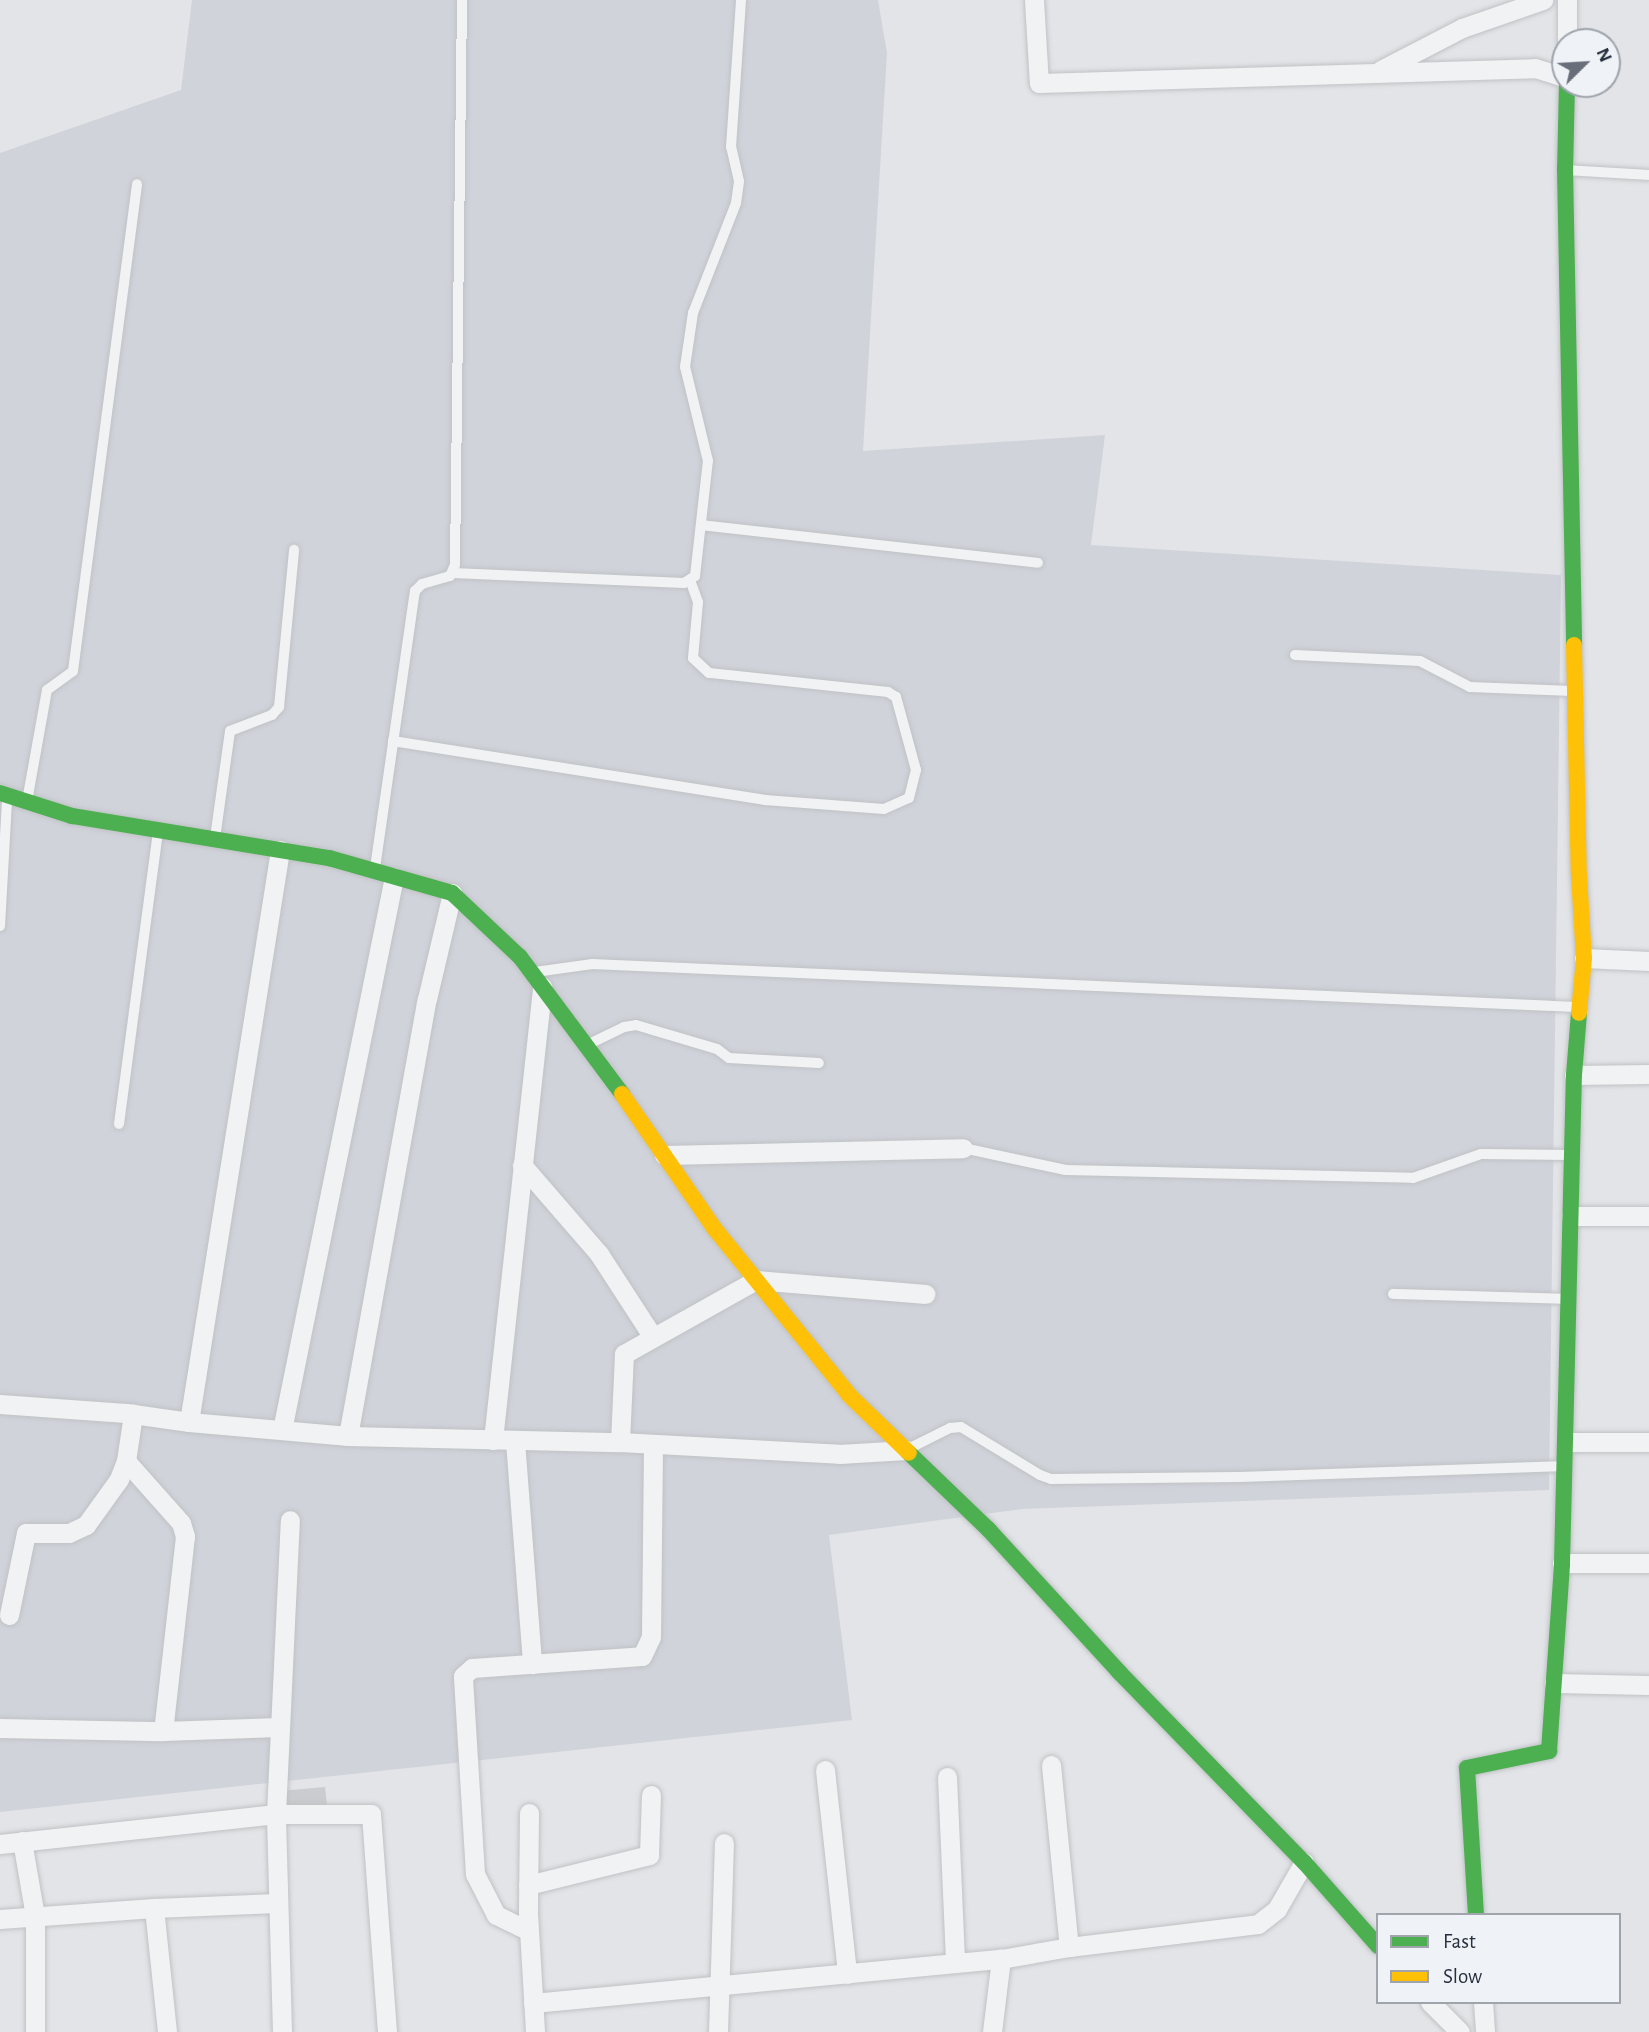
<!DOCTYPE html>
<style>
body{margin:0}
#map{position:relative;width:1649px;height:2032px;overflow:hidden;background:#e2e4e7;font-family:"Alegreya Sans",sans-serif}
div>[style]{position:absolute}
.built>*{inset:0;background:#d0d3da}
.building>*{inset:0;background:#cacccf}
.roads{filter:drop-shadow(0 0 2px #c0c2c5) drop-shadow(0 0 2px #c0c2c5)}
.lane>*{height:10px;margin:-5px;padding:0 5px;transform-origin:5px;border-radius:5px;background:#f1f2f3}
.street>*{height:19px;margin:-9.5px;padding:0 9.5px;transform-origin:9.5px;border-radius:9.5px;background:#f1f2f3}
.fast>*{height:16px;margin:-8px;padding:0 8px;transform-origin:8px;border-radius:8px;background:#4caf50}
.slow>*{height:16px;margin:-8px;padding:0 8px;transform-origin:8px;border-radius:8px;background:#ffc107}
span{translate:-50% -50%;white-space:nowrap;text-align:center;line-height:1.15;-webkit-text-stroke:6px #eff2f6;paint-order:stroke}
.legend{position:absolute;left:1376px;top:1913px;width:245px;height:91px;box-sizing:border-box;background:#eff2f6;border:2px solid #9fa4ad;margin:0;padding:9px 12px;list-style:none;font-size:21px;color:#283040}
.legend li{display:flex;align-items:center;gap:14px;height:35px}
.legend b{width:35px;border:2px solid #9fa4ad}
.north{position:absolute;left:1551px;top:28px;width:70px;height:70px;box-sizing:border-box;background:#eff2f6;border:2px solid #9fa4ad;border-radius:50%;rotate:66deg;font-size:19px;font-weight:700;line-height:28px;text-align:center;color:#283040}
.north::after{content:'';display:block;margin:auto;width:24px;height:32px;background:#696f7a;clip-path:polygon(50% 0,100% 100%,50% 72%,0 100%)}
</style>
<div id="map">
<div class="built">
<div style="clip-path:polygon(192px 0,878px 0,887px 53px,863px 451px,1105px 435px,1091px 545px,1561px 575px,1549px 1490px,1022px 1509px,829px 1535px,852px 1720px,0 1812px,0 153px,181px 90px)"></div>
</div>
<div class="building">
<div style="clip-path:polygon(325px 1787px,327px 1806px,282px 1810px,280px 1791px)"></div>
</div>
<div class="roads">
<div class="lane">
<div style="left:1566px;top:170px;width:83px;rotate:3.4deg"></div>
<div style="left:701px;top:525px;width:339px;rotate:6.4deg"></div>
<div style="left:453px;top:573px;width:231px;rotate:2.5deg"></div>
<div style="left:684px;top:583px;width:13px;rotate:-32deg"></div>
<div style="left:695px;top:576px;width:116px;rotate:-83.6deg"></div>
<div style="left:708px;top:461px;width:97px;rotate:-103.7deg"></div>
<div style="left:685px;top:367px;width:55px;rotate:-81.6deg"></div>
<div style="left:693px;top:313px;width:118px;rotate:-68.6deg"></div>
<div style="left:736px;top:203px;width:22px;rotate:-82deg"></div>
<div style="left:739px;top:181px;width:35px;rotate:-103deg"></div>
<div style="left:731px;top:147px;width:147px;rotate:-86.1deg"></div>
<div style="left:1295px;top:655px;width:125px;rotate:2.7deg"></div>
<div style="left:1420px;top:661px;width:56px;rotate:27.5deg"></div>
<div style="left:1470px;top:687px;width:102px;rotate:2.2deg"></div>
<div style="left:393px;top:741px;width:377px;rotate:9deg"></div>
<div style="left:765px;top:800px;width:119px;rotate:4.3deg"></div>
<div style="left:884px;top:809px;width:27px;rotate:-24deg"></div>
<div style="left:909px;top:798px;width:29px;rotate:-76deg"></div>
<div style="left:916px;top:770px;width:76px;rotate:-105.3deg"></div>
<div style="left:896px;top:697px;width:9px;rotate:-148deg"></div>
<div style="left:888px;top:692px;width:180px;rotate:-173.9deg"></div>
<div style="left:709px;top:673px;width:22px;rotate:-137deg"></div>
<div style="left:693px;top:658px;width:56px;rotate:-84.9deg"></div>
<div style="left:698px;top:602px;width:23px;rotate:-110deg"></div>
<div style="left:27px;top:801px;width:113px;rotate:-79.8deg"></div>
<div style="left:47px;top:690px;width:32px;rotate:-36deg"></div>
<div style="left:73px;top:671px;width:491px;rotate:-82.5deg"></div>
<div style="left:215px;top:838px;width:108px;rotate:-82deg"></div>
<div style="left:230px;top:731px;width:45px;rotate:-20.9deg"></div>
<div style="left:272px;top:715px;width:11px;rotate:-49deg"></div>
<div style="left:279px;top:707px;width:158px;rotate:-84.5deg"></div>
<div style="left:375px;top:868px;width:280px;rotate:-81.8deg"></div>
<div style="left:415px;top:591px;width:10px;rotate:-45deg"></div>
<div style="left:422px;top:584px;width:29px;rotate:-16deg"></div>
<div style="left:450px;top:576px;width:12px;rotate:-66deg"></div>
<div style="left:455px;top:565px;width:565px;rotate:-89.29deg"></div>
<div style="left:0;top:926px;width:127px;rotate:-86.8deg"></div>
<div style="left:535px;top:972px;width:58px;rotate:-8deg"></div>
<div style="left:592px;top:964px;width:985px;rotate:2.5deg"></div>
<div style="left:589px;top:1044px;width:39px;rotate:-26deg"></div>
<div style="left:624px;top:1027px;width:12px;rotate:-9deg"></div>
<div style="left:636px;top:1025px;width:84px;rotate:16.5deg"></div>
<div style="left:717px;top:1049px;width:15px;rotate:37deg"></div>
<div style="left:729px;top:1058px;width:90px;rotate:3.2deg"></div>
<div style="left:119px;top:1124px;width:294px;rotate:-82.4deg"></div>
<div style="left:963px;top:1148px;width:105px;rotate:12.1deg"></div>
<div style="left:1066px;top:1170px;width:347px;rotate:1.3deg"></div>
<div style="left:1413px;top:1178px;width:72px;rotate:-19.4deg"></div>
<div style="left:1481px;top:1154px;width:90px;rotate:0.6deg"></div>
<div style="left:1393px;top:1294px;width:174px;rotate:1.6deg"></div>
<div style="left:910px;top:1448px;width:45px;rotate:-26.6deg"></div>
<div style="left:950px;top:1428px;width:11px;rotate:-5deg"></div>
<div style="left:961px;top:1427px;width:92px;rotate:31.3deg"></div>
<div style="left:1040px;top:1475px;width:12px;rotate:20deg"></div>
<div style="left:1051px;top:1479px;width:186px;rotate:-0.6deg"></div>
<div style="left:1237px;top:1477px;width:324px;rotate:-1.9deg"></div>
</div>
<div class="street">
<div style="left:1034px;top:0;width:83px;rotate:86.6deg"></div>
<div style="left:1039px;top:83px;width:496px;rotate:-1.7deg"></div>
<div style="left:1535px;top:68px;width:31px;rotate:17deg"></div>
<div style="left:1567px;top:42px;width:42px;rotate:-90deg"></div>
<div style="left:1381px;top:70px;width:91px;rotate:-27.4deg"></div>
<div style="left:1462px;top:28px;width:86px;rotate:-19.1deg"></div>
<div style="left:1584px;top:958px;width:65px;rotate:2.6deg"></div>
<div style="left:1574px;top:1075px;width:75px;rotate:-0.8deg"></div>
<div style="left:664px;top:1155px;width:299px;rotate:-1.3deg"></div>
<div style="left:522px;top:1165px;width:118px;rotate:49.1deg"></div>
<div style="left:599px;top:1254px;width:99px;rotate:57deg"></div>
<div style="left:1571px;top:1216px;width:78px"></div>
<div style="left:0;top:1404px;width:126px;rotate:4.1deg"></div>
<div style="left:126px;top:1413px;width:64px;rotate:8.1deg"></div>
<div style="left:189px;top:1422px;width:160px;rotate:5deg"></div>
<div style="left:348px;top:1436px;width:272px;rotate:1.3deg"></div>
<div style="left:620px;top:1442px;width:219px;rotate:3.1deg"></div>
<div style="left:839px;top:1454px;width:67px;rotate:-3.4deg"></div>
<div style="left:189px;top:1422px;width:579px;rotate:-80.96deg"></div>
<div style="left:282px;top:1430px;width:564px;rotate:-78.55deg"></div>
<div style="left:348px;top:1436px;width:444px;rotate:-79.8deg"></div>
<div style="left:427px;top:999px;width:109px;rotate:-76.7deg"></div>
<div style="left:493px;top:1440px;width:456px;rotate:-83.8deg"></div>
<div style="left:515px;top:1441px;width:224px;rotate:85.6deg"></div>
<div style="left:620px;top:1442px;width:88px;rotate:-87.4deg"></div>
<div style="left:624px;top:1354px;width:151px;rotate:-29.3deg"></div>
<div style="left:756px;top:1280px;width:170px;rotate:4.7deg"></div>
<div style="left:1566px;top:1442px;width:83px"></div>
<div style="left:126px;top:1461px;width:83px;rotate:48.4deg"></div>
<div style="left:181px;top:1523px;width:14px;rotate:73deg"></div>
<div style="left:185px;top:1536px;width:196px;rotate:96.4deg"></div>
<div style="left:1562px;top:1563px;width:87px"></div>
<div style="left:9px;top:1615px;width:84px;rotate:-78.3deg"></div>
<div style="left:26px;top:1533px;width:43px"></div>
<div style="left:69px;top:1533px;width:19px;rotate:-25deg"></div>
<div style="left:86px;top:1525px;width:57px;rotate:-54.3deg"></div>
<div style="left:119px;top:1479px;width:19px;rotate:-69deg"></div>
<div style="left:126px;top:1461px;width:48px;rotate:-81.5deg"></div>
<div style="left:1554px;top:1683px;width:95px;rotate:1.2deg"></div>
<div style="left:0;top:1728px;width:163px;rotate:1.1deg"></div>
<div style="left:163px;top:1731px;width:116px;rotate:-2deg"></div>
<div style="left:1051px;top:1765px;width:183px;rotate:84.4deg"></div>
<div style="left:825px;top:1770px;width:205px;rotate:83.8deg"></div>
<div style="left:947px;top:1777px;width:186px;rotate:87.5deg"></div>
<div style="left:529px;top:1813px;width:100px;rotate:90.6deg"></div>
<div style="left:528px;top:1913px;width:119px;rotate:86.6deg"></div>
<div style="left:22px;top:1841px;width:76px;rotate:80.2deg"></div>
<div style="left:35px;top:1916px;width:116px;rotate:90deg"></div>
<div style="left:0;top:1844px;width:278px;rotate:-6.2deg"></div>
<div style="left:276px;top:1814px;width:95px"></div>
<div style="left:371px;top:1814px;width:219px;rotate:85.8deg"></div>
<div style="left:528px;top:1885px;width:125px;rotate:-13.9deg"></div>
<div style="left:649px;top:1855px;width:60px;rotate:-88.1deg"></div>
<div style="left:154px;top:1908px;width:125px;rotate:84deg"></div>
<div style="left:0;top:1919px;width:154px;rotate:-4.1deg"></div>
<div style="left:154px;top:1908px;width:123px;rotate:-2.3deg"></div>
<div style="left:529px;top:1931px;width:37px;rotate:-154deg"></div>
<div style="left:496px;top:1915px;width:46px;rotate:-117.1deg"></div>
<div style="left:475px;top:1874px;width:198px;rotate:-93.5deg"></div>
<div style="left:463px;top:1676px;width:12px;rotate:-42deg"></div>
<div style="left:472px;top:1668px;width:170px;rotate:-4deg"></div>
<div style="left:642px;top:1656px;width:21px;rotate:-65deg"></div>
<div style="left:651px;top:1637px;width:193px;rotate:-89.4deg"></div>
<div style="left:1430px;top:2002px;width:42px;rotate:45deg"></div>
<div style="left:1483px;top:2002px;width:30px;rotate:86deg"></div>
<div style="left:533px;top:2003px;width:470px;rotate:-5.4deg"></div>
<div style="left:1001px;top:1959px;width:69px;rotate:-10deg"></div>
<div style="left:1069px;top:1947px;width:190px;rotate:-6.9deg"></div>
<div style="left:1258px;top:1924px;width:24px;rotate:-38deg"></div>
<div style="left:1277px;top:1909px;width:54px;rotate:-60.1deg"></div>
<div style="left:282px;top:2032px;width:218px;rotate:-91.6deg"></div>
<div style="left:276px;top:1814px;width:294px;rotate:-87.3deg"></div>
<div style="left:718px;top:2032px;width:189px;rotate:-88.2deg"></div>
<div style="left:992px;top:2032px;width:74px;rotate:-83deg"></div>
</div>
<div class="fast">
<div style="left:1567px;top:84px;width:85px;rotate:91.3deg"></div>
<div style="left:1565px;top:169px;width:476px;rotate:88.9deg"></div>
<div style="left:0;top:793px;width:76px;rotate:17.7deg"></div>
<div style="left:72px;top:816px;width:260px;rotate:9.3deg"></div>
<div style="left:329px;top:858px;width:128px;rotate:15.9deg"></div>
<div style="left:452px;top:893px;width:93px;rotate:43.3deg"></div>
<div style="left:520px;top:957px;width:171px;rotate:53.3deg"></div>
<div style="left:909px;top:1453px;width:111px;rotate:43.9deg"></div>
<div style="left:989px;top:1530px;width:193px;rotate:47.5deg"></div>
<div style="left:1119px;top:1672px;width:265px;rotate:45.8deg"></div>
<div style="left:1304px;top:1862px;width:112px;rotate:48.6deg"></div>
<div style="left:1476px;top:1915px;width:147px;rotate:-93.5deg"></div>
<div style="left:1467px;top:1768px;width:84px;rotate:-11.7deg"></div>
<div style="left:1549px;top:1751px;width:188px;rotate:-86deg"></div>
<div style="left:1562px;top:1563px;width:488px;rotate:-88.6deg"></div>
<div style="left:1574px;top:1075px;width:62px;rotate:-85.4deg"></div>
</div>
<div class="slow">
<div style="left:1574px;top:645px;width:230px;rotate:88.8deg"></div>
<div style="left:1579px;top:875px;width:83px;rotate:86.6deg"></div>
<div style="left:1584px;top:958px;width:55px;rotate:95.2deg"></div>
<div style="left:622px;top:1094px;width:163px;rotate:55.5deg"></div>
<div style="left:714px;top:1228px;width:215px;rotate:51deg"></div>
<div style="left:849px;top:1395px;width:83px;rotate:44deg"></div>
</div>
</div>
<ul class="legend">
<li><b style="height:9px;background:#4caf50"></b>Fast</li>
<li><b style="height:9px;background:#ffc107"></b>Slow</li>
</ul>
<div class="north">N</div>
</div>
